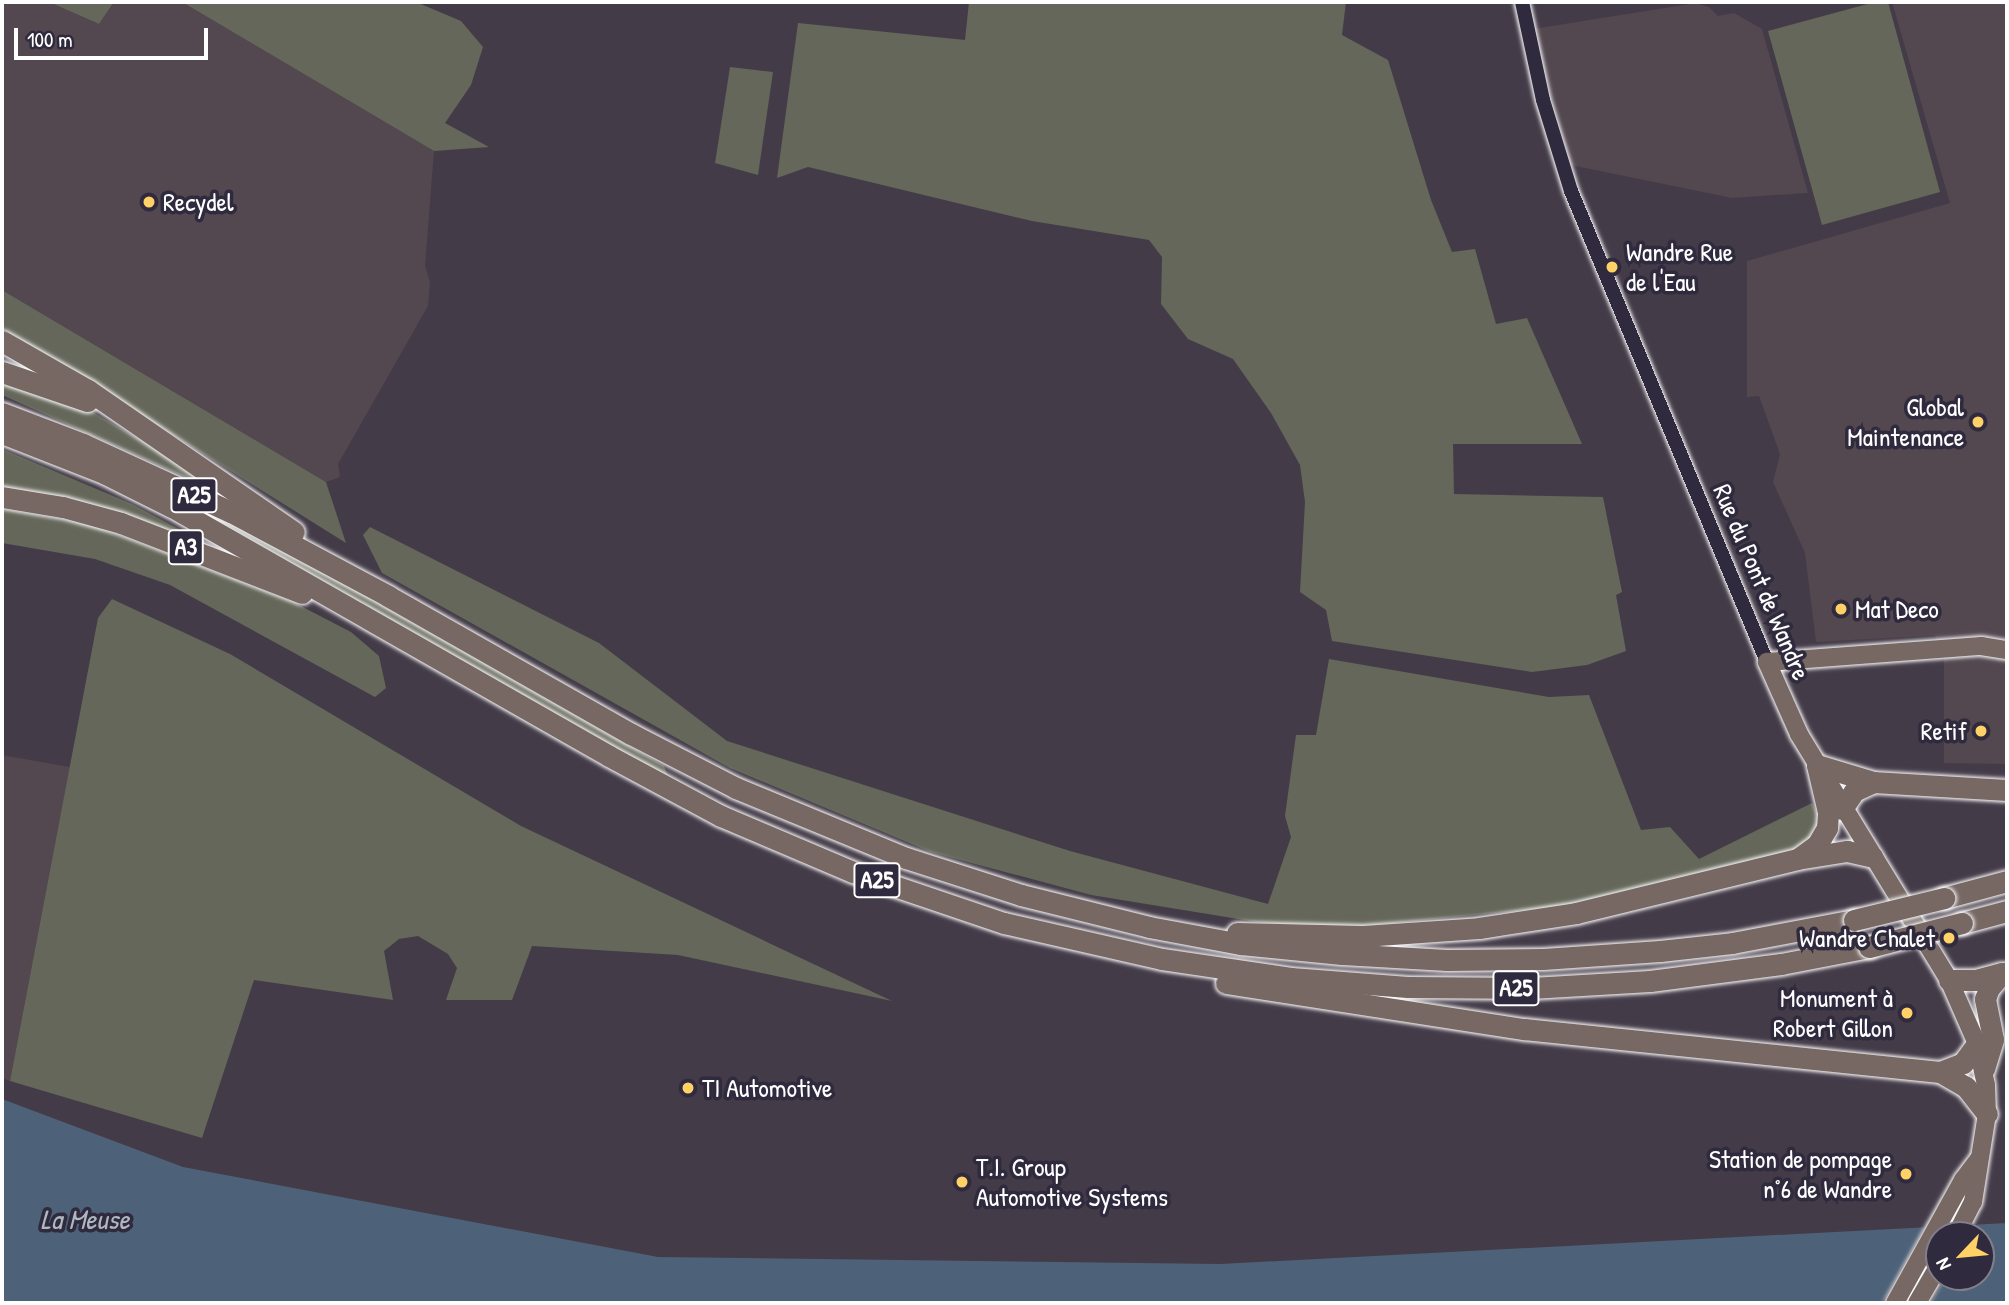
<!DOCTYPE html>
<meta charset="utf-8">
<style>
body{margin:0}
#map{position:relative;width:2009px;height:1305px;overflow:hidden;background:#443b48;font-family:"Patrick Hand",sans-serif}
div>[style]{position:absolute}
.built>*{inset:0;background:#534750}
.green>*{inset:0;background:#646759}
.water>*{inset:0;background:#4d6278}
.pier>*{inset:0;background:#443b48}
.roads{filter:drop-shadow(0 0 2px #fff) drop-shadow(0 0 2px #fff)}
.minor>*{height:14px;margin:-7px;padding:0 7px;transform-origin:7px;border-radius:7px;background:#2f2a3d}
.major>*{height:18px;margin:-9px;padding:0 9px;transform-origin:9px;border-radius:9px;background:#776864}
.highway>*{height:21px;margin:-10.5px;padding:0 10.5px;transform-origin:10.5px;border-radius:10.5px;background:#776864}
.bridges{filter:drop-shadow(0 0 2px #fff) drop-shadow(0 0 2px #fff)}
.highway-bridge>*{height:21px;margin:-10.5px;padding:0 10.5px;transform-origin:10.5px;border-radius:10.5px;background:#776864}
.dots>*{width:19px;height:19px;translate:-50% -50%;box-sizing:border-box;border:4px solid #2f2a3d;border-radius:50%}
span{translate:-50% -50%;white-space:nowrap;text-align:center;line-height:1.15;-webkit-text-stroke:7px #2f2a3d;paint-order:stroke}
.shield-label span{padding:2px 5px;background:#2f2a3d;border:2px solid;border-radius:5px;-webkit-text-stroke-width:0}
.shield-label{font-size:24px;color:#fff;font-weight:700}
.poi-label{font-size:26px;color:#fff}
.left{translate:0 -50%;text-align:left}
.right{translate:-100% -50%;text-align:right}
.street-label{font-size:26px;color:#fff}
.water-label{font-size:28px;color:#afb8c2;font-style:italic}
.frame{position:absolute;inset:0;border:4px solid #fff;pointer-events:none}
.north{position:absolute;left:1925px;top:1221px;width:70px;height:70px;box-sizing:border-box;background:#2f2a3d;border:2px solid #827f8b;border-radius:50%;rotate:244deg;font-size:19px;font-weight:700;line-height:28px;text-align:center;color:#fff}
.north::after{content:'';display:block;margin:auto;width:24px;height:32px;background:#ffd166;clip-path:polygon(50% 0,100% 100%,50% 72%,0 100%)}
.scale{position:absolute;left:14px;top:28px;width:194px;height:32px;box-sizing:border-box;border:4px solid #fff;border-top:0;padding-left:9px;font-size:21px;line-height:24px;white-space:nowrap;color:#fff;-webkit-text-stroke:5px #2f2a3d;paint-order:stroke}
</style>
<div id="map">
<div class="built">
<div style="clip-path:polygon(2px 2px,49px 2px,99px 24px,114px 2px,182px 2px,434px 151px,425px 266px,430px 282px,428px 306px,338px 464px,340px 477px,326px 482px,2px 290px)"></div>
<div style="clip-path:polygon(1892px 2px,2007px 2px,2007px 764px,1944px 763px,1944px 659px,1935px 635px,1816px 642px,1805px 553px,1773px 482px,1780px 454px,1759px 396px,1747px 397px,1747px 261px,1950px 203px)"></div>
<div style="clip-path:polygon(1696px 3px,1709px 7px,1718px 16px,1734px 13px,1762px 29px,1808px 193px,1732px 198px,1571px 165px,1533px 29px)"></div>
<div style="clip-path:polygon(2px 755px,70px 767px,10px 1081px,2px 1078px)"></div>
</div>
<div class="green">
<div style="clip-path:polygon(49px 2px,114px 2px,99px 24px)"></div>
<div style="clip-path:polygon(182px 2px,416px 2px,461px 21px,483px 47px,471px 85px,445px 123px,489px 147px,434px 151px)"></div>
<div style="clip-path:polygon(969px 2px,1346px 2px,1342px 35px,1388px 60px,1431px 200px,1452px 252px,1475px 249px,1496px 324px,1527px 318px,1582px 444px,1453px 444px,1454px 494px,1603px 497px,1622px 592px,1616px 595px,1626px 651px,1587px 665px,1532px 672px,1332px 641px,1326px 610px,1300px 592px,1305px 502px,1300px 465px,1271px 413px,1233px 359px,1188px 339px,1161px 304px,1162px 257px,1149px 240px,1032px 221px,808px 167px,777px 178px,798px 23px,965px 40px)"></div>
<div style="clip-path:polygon(1875px 2px,1888px 2px,1940px 192px,1822px 225px,1768px 31px)"></div>
<div style="clip-path:polygon(730px 67px,773px 72px,758px 175px,715px 163px)"></div>
<div style="clip-path:polygon(2px 290px,326px 482px,346px 543px,2px 328px)"></div>
<div style="clip-path:polygon(2px 380px,68px 400px,91px 411px,152px 447px,212px 489px,2px 395px)"></div>
<div style="clip-path:polygon(2px 449px,132px 504px,229px 556px,2px 491px)"></div>
<div style="clip-path:polygon(186px 502px,295px 556px,664px 766px,669px 779px)"></div>
<div style="clip-path:polygon(2px 509px,90px 524px,293px 602px,351px 632px,379px 656px,386px 688px,375px 697px,170px 585px,95px 559px,2px 543px)"></div>
<div style="clip-path:polygon(370px 527px,599px 643px,727px 741px,1070px 851px,1268px 904px,1291px 837px,1285px 816px,1296px 735px,1316px 735px,1329px 659px,1549px 697px,1589px 695px,1641px 830px,1670px 827px,1699px 859px,1812px 803px,1824px 827px,1799px 852px,1576px 905px,1341px 928px,1257px 922px,1091px 895px,931px 852px,730px 768px,382px 573px,363px 535px)"></div>
<div style="clip-path:polygon(112px 599px,230px 654px,521px 826px,892px 1001px,678px 955px,532px 946px,512px 1000px,446px 1000px,457px 968px,448px 954px,418px 936px,399px 939px,384px 951px,393px 1000px,254px 980px,202px 1138px,10px 1081px,98px 618px)"></div>
</div>
<div class="water">
<div style="clip-path:polygon(evenodd,2px 1099px,183px 1167px,658px 1257px,1220px 1264px,2007px 1223px,2007px 1303px,2px 1303px,2px 1099px,1939px 1235px,1981px 1235px,1981px 1277px,1939px 1277px,1939px 1235px)"></div>
</div>
<div class="pier">
<div style="clip-path:polygon(1980px 1221px,1970px 1235px,1939px 1235px,1939px 1277px,1946px 1277px,1931px 1303px,1882px 1303px,1926px 1224px)"></div>
</div>
<div class="roads">
<div class="minor">
<div style="left:1522px;top:2px;width:100px;rotate:77.9deg"></div>
<div style="left:1543px;top:100px;width:95px;rotate:72.9deg"></div>
<div style="left:1571px;top:191px;width:510px;rotate:67.41deg"></div>
</div>
<div class="major">
<div style="left:1956px;top:1235px;width:37px;rotate:-63deg"></div>
<div style="left:1973px;top:1202px;width:89px;rotate:-81deg"></div>
<div style="left:1987px;top:1114px;width:29px;rotate:-92deg"></div>
<div style="left:1986px;top:1085px;width:42px;rotate:-102.4deg"></div>
<div style="left:1977px;top:1044px;width:70px;rotate:-113.6deg"></div>
<div style="left:1949px;top:980px;width:288px;rotate:-121.4deg"></div>
<div style="left:1799px;top:734px;width:79px;rotate:-114deg"></div>
<div style="left:1767px;top:662px;width:215px;rotate:-4.3deg"></div>
<div style="left:1981px;top:646px;width:26px;rotate:9deg"></div>
<div style="left:1895px;top:1303px;width:141px;rotate:-61.1deg"></div>
<div style="left:1963px;top:1180px;width:26px;rotate:-53deg"></div>
<div style="left:1917px;top:1303px;width:44px;rotate:-59.9deg"></div>
</div>
<div class="highway">
<div style="left:2px;top:341px;width:99px;rotate:29.7deg"></div>
<div style="left:88px;top:390px;width:250px;rotate:34.6deg"></div>
<div style="left:2px;top:372px;width:90px;rotate:18.8deg"></div>
<div style="left:2px;top:413px;width:87px;rotate:20.9deg"></div>
<div style="left:83px;top:444px;width:163px;rotate:24.7deg"></div>
<div style="left:231px;top:512px;width:178px;rotate:28.1deg"></div>
<div style="left:388px;top:596px;width:279px;rotate:29.6deg"></div>
<div style="left:631px;top:734px;width:118px;rotate:27.2deg"></div>
<div style="left:736px;top:788px;width:184px;rotate:22.4deg"></div>
<div style="left:906px;top:858px;width:121px;rotate:17.8deg"></div>
<div style="left:1021px;top:895px;width:132px;rotate:14deg"></div>
<div style="left:1149px;top:927px;width:94px;rotate:10.5deg"></div>
<div style="left:1241px;top:944px;width:101px;rotate:5.7deg"></div>
<div style="left:1342px;top:954px;width:105px;rotate:3.3deg"></div>
<div style="left:1447px;top:960px;width:96px;rotate:-0.6deg"></div>
<div style="left:1543px;top:959px;width:117px;rotate:-3.9deg"></div>
<div style="left:1660px;top:951px;width:72px;rotate:-6.3deg"></div>
<div style="left:1732px;top:943px;width:124px;rotate:-10.7deg"></div>
<div style="left:2px;top:433px;width:110px;rotate:21.4deg"></div>
<div style="left:104px;top:473px;width:76px;rotate:26.6deg"></div>
<div style="left:172px;top:507px;width:503px;rotate:29.67deg"></div>
<div style="left:609px;top:756px;width:127px;rotate:28.2deg"></div>
<div style="left:721px;top:816px;width:143px;rotate:23deg"></div>
<div style="left:853px;top:872px;width:159px;rotate:18.7deg"></div>
<div style="left:1004px;top:923px;width:162px;rotate:12.8deg"></div>
<div style="left:1162px;top:959px;width:130px;rotate:8.4deg"></div>
<div style="left:1291px;top:978px;width:117px;rotate:4.4deg"></div>
<div style="left:1408px;top:987px;width:123px;rotate:0.5deg"></div>
<div style="left:1531px;top:988px;width:119px;rotate:-3.4deg"></div>
<div style="left:1650px;top:981px;width:132px;rotate:-7.4deg"></div>
<div style="left:1781px;top:964px;width:90px;rotate:-10.9deg"></div>
<div style="left:2px;top:497px;width:62px;rotate:9.3deg"></div>
<div style="left:63px;top:507px;width:60px;rotate:15.4deg"></div>
<div style="left:121px;top:523px;width:194px;rotate:21.1deg"></div>
<div style="left:1817px;top:765px;width:59px;rotate:16.9deg"></div>
<div style="left:1873px;top:782px;width:134px;rotate:3.4deg"></div>
<div style="left:1842px;top:809px;width:22px;rotate:-56deg"></div>
<div style="left:1854px;top:791px;width:21px;rotate:-25deg"></div>
<div style="left:1799px;top:858px;width:22px;rotate:-36deg"></div>
<div style="left:1817px;top:845px;width:20px;rotate:-60deg"></div>
<div style="left:1827px;top:828px;width:16px;rotate:-86deg"></div>
<div style="left:1828px;top:812px;width:48px;rotate:-103.2deg"></div>
<div style="left:1944px;top:898px;width:65px;rotate:-15.1deg"></div>
<div style="left:1962px;top:923px;width:47px;rotate:-14.9deg"></div>
<div style="left:1237px;top:933px;width:126px;rotate:1.4deg"></div>
<div style="left:1363px;top:936px;width:116px;rotate:-3.9deg"></div>
<div style="left:1479px;top:928px;width:98px;rotate:-8.8deg"></div>
<div style="left:1576px;top:913px;width:228px;rotate:-13.7deg"></div>
<div style="left:1797px;top:859px;width:51px;rotate:-9.1deg"></div>
<div style="left:1847px;top:851px;width:26px;rotate:13deg"></div>
<div style="left:1949px;top:980px;width:27px"></div>
<div style="left:1976px;top:980px;width:27px;rotate:-15deg"></div>
<div style="left:1226px;top:983px;width:302px;rotate:8.8deg"></div>
<div style="left:1524px;top:1029px;width:418px;rotate:5.9deg"></div>
<div style="left:1940px;top:1072px;width:25px;rotate:-21deg"></div>
<div style="left:1963px;top:1063px;width:24px;rotate:-54deg"></div>
<div style="left:1984px;top:1069px;width:31px;rotate:-73deg"></div>
<div style="left:1993px;top:1039px;width:41px;rotate:-101.3deg"></div>
<div style="left:1985px;top:999px;width:12px;rotate:-70deg"></div>
<div style="left:1989px;top:988px;width:20px;rotate:-49deg"></div>
<div style="left:1940px;top:1072px;width:30px;rotate:30deg"></div>
<div style="left:1966px;top:1087px;width:34px;rotate:52deg"></div>
</div>
</div>
<div class="bridges">
<div class="highway-bridge">
<div style="left:1854px;top:920px;width:93px;rotate:-13.7deg"></div>
<div style="left:1869px;top:947px;width:96px;rotate:-14.5deg"></div>
</div>
</div>
<div class="dots">
<div style="left:149px;top:202px;background:#ffd166"></div>
<div style="left:1612px;top:267px;background:#ffd166"></div>
<div style="left:1978px;top:422px;background:#ffd166"></div>
<div style="left:1841px;top:609px;background:#ffd166"></div>
<div style="left:1981px;top:731px;background:#ffd166"></div>
<div style="left:1949px;top:938px;background:#ffd166"></div>
<div style="left:1907px;top:1013px;background:#ffd166"></div>
<div style="left:688px;top:1088px;background:#ffd166"></div>
<div style="left:1906px;top:1174px;background:#ffd166"></div>
<div style="left:962px;top:1182px;background:#ffd166"></div>
</div>
<div class="shield-label">
<span style="left:194px;top:495px">A25</span>
<span style="left:186px;top:547px">A3</span>
<span style="left:877px;top:880px">A25</span>
<span style="left:1516px;top:988px">A25</span>
</div>
<div class="poi-label">
<span class="left" style="left:163px;top:202px">Recydel</span>
<span class="left" style="left:1626px;top:267px">Wandre Rue<br>de l'Eau</span>
<span class="right" style="left:1964px;top:422px">Global<br>Maintenance</span>
<span class="left" style="left:1855px;top:609px">Mat Deco</span>
<span class="right" style="left:1967px;top:731px">Retif</span>
<span class="right" style="left:1935px;top:938px">Wandre Chalet</span>
<span class="right" style="left:1893px;top:1013px">Monument à<br>Robert Gillon</span>
<span class="left" style="left:702px;top:1088px">TI Automotive</span>
<span class="right" style="left:1892px;top:1174px">Station de pompage<br>n°6 de Wandre</span>
<span class="left" style="left:976px;top:1182px">T.I. Group<br>Automotive Systems</span>
</div>
<div class="street-label">
<span style="left:1762px;top:582px;rotate:67deg">Rue du Pont de Wandre</span>
</div>
<div class="water-label">
<span style="left:85px;top:1219px">La Meuse</span>
</div>
<div class="frame"></div>
<div class="north">N</div>
<div class="scale">100 m</div>
</div>
